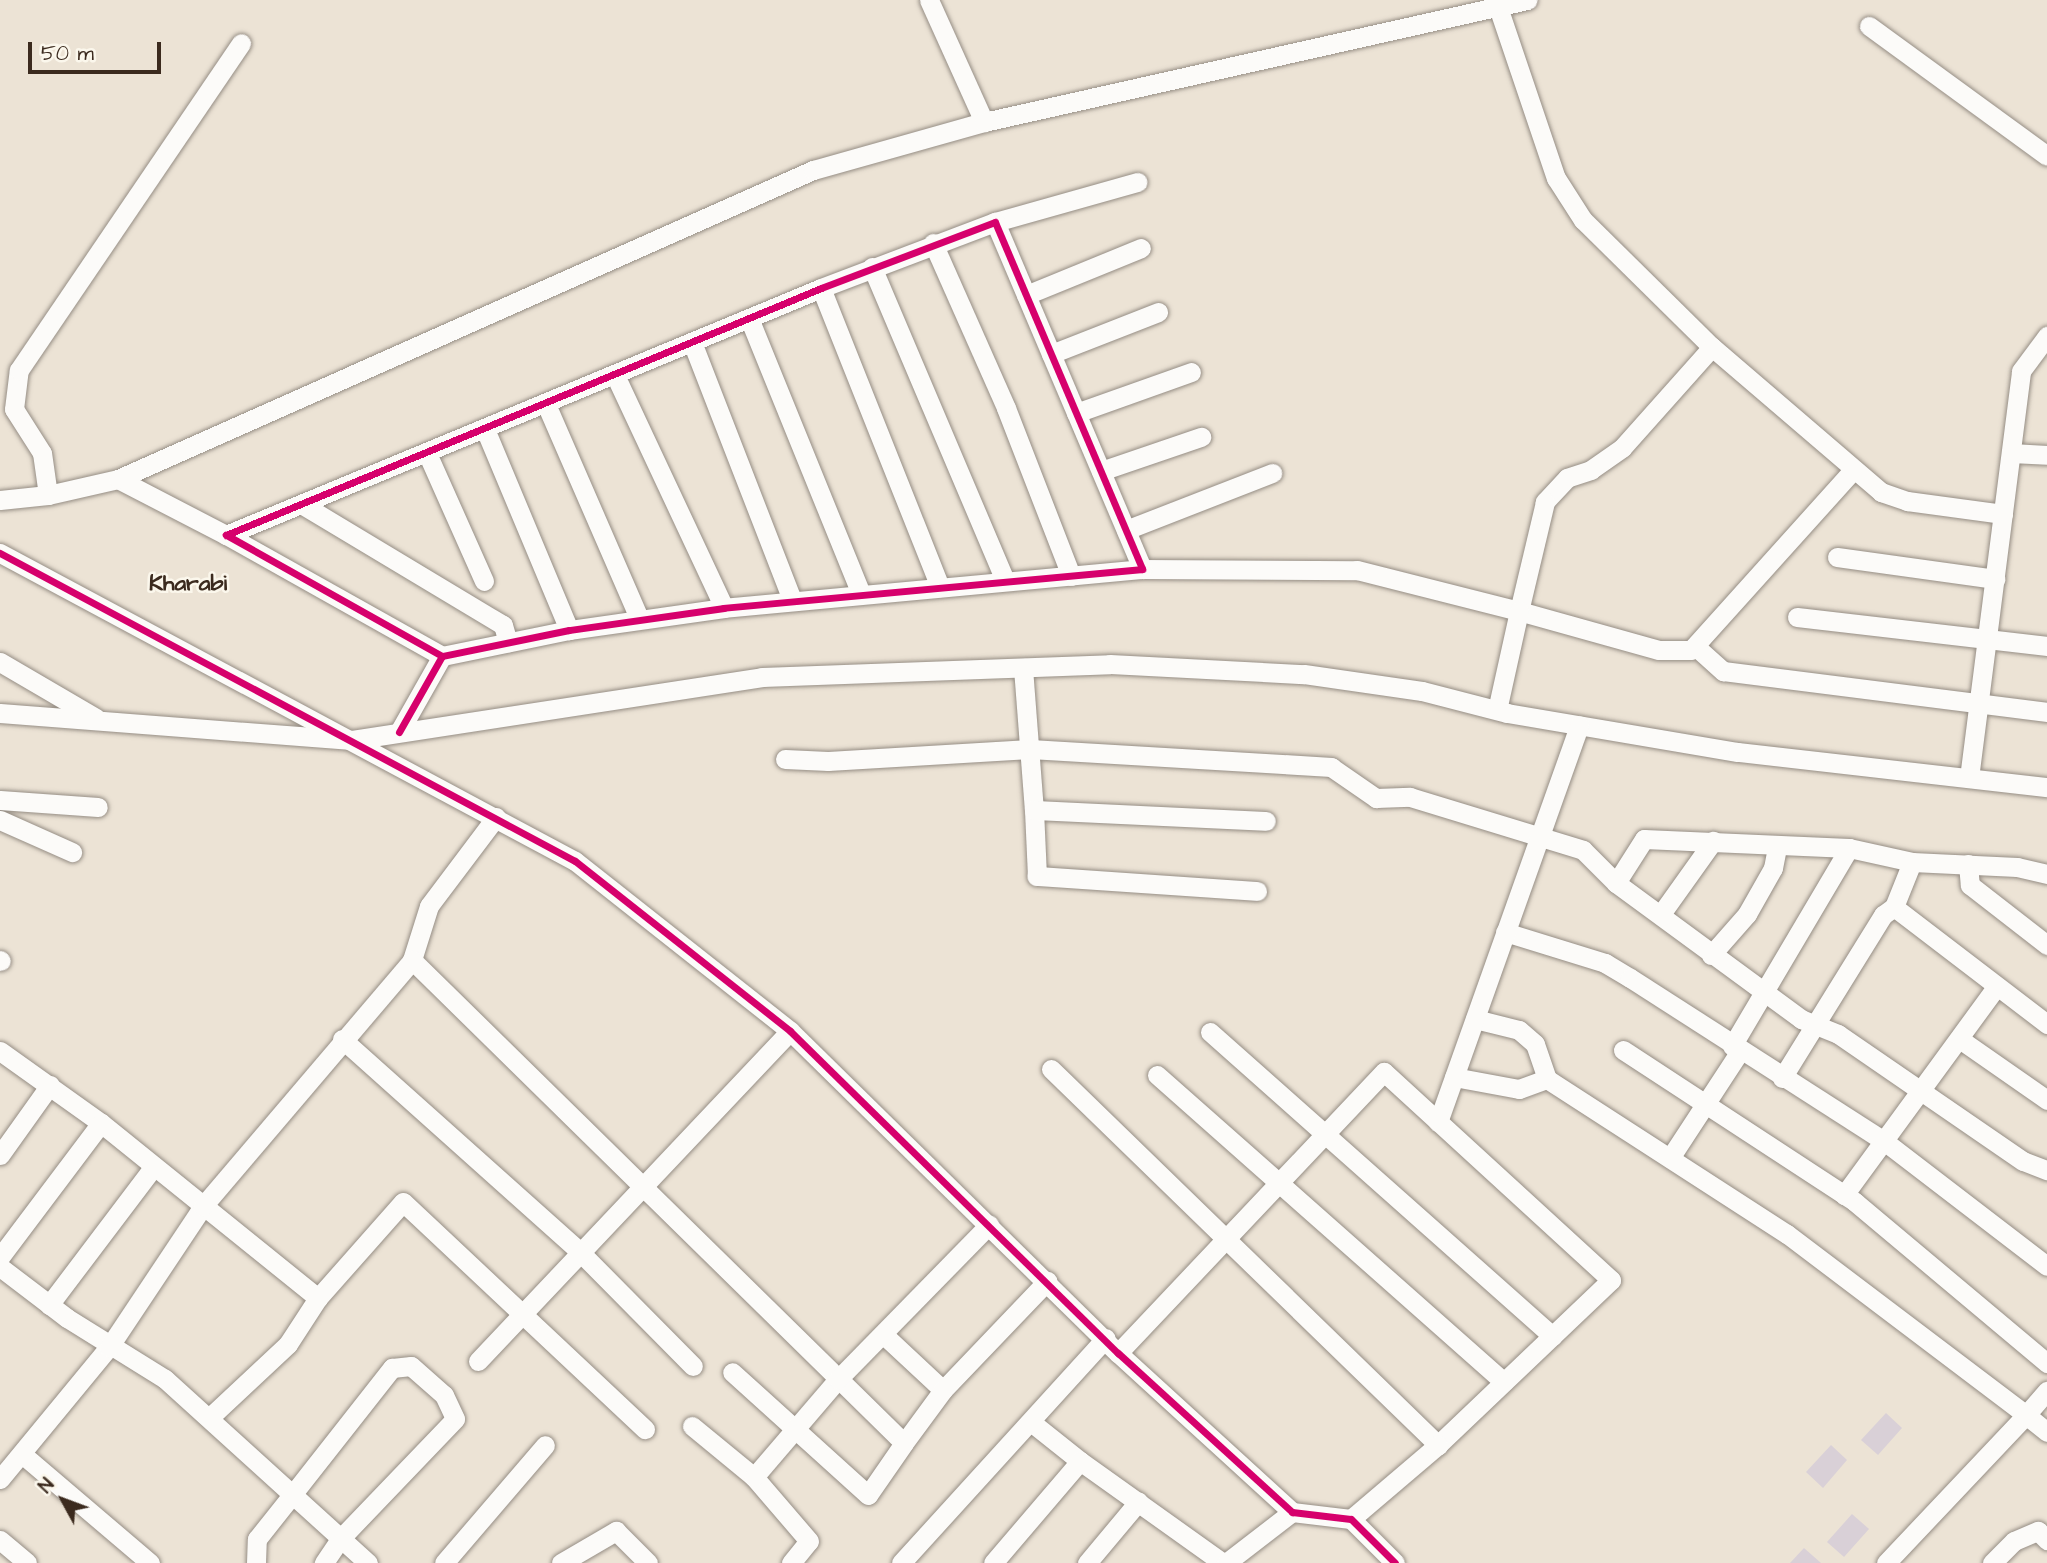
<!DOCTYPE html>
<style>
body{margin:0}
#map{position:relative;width:2047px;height:1563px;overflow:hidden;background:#ece3d5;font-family:"Architects Daughter",sans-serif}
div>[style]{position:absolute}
.building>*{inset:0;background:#d9d0d7}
.roads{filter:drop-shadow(0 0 2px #958d84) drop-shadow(0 0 2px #958d84)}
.minor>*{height:19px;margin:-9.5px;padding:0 9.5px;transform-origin:9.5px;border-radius:9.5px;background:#fcfbf9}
.cycleway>*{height:7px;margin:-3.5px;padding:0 3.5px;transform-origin:3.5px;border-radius:3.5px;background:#d6006c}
span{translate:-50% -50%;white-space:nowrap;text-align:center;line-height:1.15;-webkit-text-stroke:5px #fbf7ec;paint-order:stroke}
.quarter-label{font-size:23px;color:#3b2a1e;font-weight:700}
.north{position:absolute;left:28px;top:1465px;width:70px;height:70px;-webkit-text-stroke:5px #fbf7ec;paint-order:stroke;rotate:311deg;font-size:19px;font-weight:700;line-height:28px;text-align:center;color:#3b2a1e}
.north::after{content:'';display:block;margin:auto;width:24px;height:32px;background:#3b2a1e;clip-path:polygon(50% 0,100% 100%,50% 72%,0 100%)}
.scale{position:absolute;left:28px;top:42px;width:133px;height:32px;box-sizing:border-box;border:4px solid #3b2a1e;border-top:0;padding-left:9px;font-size:21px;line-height:24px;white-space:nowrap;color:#3b2a1e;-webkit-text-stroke:5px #fbf7ec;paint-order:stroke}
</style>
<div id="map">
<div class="building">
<div style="clip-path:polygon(1886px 1413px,1902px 1428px,1878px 1455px,1861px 1440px)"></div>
<div style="clip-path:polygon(1831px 1445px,1847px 1460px,1823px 1488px,1806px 1472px)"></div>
<div style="clip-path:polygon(1852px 1514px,1869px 1529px,1844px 1557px,1827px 1542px)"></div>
<div style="clip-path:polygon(1804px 1548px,1821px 1563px,1790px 1563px)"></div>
</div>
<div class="roads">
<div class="minor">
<div style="left:929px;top:0;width:134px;rotate:65.7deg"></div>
<div style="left:1498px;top:7px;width:181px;rotate:71.3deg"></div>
<div style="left:1556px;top:178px;width:50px;rotate:57.3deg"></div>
<div style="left:1583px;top:220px;width:181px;rotate:44.6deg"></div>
<div style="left:1712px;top:347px;width:223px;rotate:40.6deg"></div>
<div style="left:1881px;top:492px;width:28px;rotate:19deg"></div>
<div style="left:1907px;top:501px;width:97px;rotate:7.7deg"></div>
<div style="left:1869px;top:26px;width:220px;rotate:36.1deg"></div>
<div style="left:995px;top:222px;width:148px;rotate:-15.7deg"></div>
<div style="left:933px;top:243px;width:180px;rotate:66.1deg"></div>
<div style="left:1006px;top:408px;width:180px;rotate:68.8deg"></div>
<div style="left:872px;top:267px;width:340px;rotate:67deg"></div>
<div style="left:821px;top:288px;width:322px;rotate:68.3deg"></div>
<div style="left:1026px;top:295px;width:124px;rotate:-22.2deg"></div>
<div style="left:749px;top:318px;width:298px;rotate:67.9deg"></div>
<div style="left:692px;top:342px;width:277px;rotate:68.8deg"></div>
<div style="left:1712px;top:347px;width:135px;rotate:131.7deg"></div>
<div style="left:1622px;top:448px;width:38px;rotate:145deg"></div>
<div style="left:1591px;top:470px;width:25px;rotate:162deg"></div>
<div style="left:1567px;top:478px;width:33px;rotate:133deg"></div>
<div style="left:1545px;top:502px;width:112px;rotate:103.4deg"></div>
<div style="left:1519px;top:611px;width:145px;rotate:15.6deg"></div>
<div style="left:1659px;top:650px;width:32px"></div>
<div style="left:1691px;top:650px;width:241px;rotate:-48deg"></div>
<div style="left:1051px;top:354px;width:115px;rotate:-21.4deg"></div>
<div style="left:615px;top:375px;width:257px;rotate:64.9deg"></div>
<div style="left:546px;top:404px;width:233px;rotate:66.5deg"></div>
<div style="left:1076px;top:413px;width:122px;rotate:-19.6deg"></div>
<div style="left:485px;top:429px;width:218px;rotate:67.3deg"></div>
<div style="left:427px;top:453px;width:140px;rotate:66deg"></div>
<div style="left:2011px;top:453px;width:36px;rotate:3deg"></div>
<div style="left:1101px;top:471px;width:106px;rotate:-18.8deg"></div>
<div style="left:118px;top:479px;width:122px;rotate:27.4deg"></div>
<div style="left:48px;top:495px;width:42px;rotate:-98.1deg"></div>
<div style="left:42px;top:453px;width:52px;rotate:-122.5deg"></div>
<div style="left:14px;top:409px;width:39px;rotate:-83deg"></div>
<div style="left:19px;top:370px;width:395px;rotate:-55.8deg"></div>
<div style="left:0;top:500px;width:48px;rotate:-5.9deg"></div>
<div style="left:48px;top:495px;width:72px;rotate:-12.9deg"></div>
<div style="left:118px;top:479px;width:761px;rotate:-23.97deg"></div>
<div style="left:813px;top:170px;width:178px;rotate:-15.7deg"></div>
<div style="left:984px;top:122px;width:557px;rotate:-12.66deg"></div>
<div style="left:303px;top:505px;width:233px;rotate:31deg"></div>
<div style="left:503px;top:625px;width:18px;rotate:74deg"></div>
<div style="left:1126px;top:530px;width:157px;rotate:-21.3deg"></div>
<div style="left:0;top:553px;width:652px;rotate:28.18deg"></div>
<div style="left:575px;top:861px;width:274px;rotate:38.3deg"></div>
<div style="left:790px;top:1031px;width:460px;rotate:44.5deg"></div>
<div style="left:1118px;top:1353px;width:236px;rotate:42.4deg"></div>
<div style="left:1292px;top:1512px;width:59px;rotate:6.8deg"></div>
<div style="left:1351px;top:1519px;width:62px;rotate:45deg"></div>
<div style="left:1837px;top:557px;width:160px;rotate:7.9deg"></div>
<div style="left:1142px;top:569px;width:215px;rotate:0.3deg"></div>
<div style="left:1357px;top:570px;width:167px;rotate:14.2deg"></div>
<div style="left:1519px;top:611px;width:101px;rotate:102.5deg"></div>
<div style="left:1797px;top:617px;width:252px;rotate:6.6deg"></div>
<div style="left:1695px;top:646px;width:38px;rotate:42deg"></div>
<div style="left:1723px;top:671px;width:327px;rotate:7.2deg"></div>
<div style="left:0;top:662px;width:111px;rotate:30.3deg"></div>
<div style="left:1023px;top:668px;width:142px;rotate:85.6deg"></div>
<div style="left:0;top:713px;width:353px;rotate:4.4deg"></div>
<div style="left:352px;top:740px;width:415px;rotate:-8.7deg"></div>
<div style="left:762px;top:677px;width:348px;rotate:-2.1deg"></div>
<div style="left:1110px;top:664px;width:194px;rotate:3deg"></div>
<div style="left:1304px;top:674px;width:119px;rotate:8.2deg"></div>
<div style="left:1422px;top:691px;width:88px;rotate:14.5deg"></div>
<div style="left:1507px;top:713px;width:234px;rotate:9.6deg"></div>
<div style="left:1738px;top:752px;width:311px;rotate:6.5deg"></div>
<div style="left:399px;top:732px;width:87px;rotate:-60.5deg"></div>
<div style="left:442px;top:656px;width:248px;rotate:-150.7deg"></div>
<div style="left:226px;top:535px;width:644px;rotate:-22.54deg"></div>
<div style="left:821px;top:288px;width:186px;rotate:-20.8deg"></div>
<div style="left:995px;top:222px;width:377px;rotate:67deg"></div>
<div style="left:1142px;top:569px;width:420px;rotate:174.7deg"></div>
<div style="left:724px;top:608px;width:157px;rotate:171.9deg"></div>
<div style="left:569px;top:630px;width:130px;rotate:168.4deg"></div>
<div style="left:785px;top:759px;width:43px;rotate:2.7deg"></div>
<div style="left:828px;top:761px;width:202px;rotate:-3.4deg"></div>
<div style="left:1030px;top:749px;width:302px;rotate:3.4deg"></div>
<div style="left:1331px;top:767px;width:55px;rotate:34.6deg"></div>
<div style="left:1376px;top:798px;width:34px;rotate:-2deg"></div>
<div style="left:1410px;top:797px;width:181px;rotate:17deg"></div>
<div style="left:1583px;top:850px;width:47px;rotate:45deg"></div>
<div style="left:1616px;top:883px;width:230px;rotate:36.3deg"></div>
<div style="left:1801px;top:1019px;width:40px;rotate:22deg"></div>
<div style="left:1838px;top:1034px;width:224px;rotate:34.5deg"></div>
<div style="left:2023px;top:1161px;width:26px;rotate:21deg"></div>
<div style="left:1969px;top:778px;width:410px;rotate:-82.7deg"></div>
<div style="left:2021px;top:371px;width:44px;rotate:-53.4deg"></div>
<div style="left:0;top:800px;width:98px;rotate:4.1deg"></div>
<div style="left:496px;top:817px;width:111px;rotate:127deg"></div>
<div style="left:429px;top:906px;width:57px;rotate:107.5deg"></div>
<div style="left:412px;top:960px;width:689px;rotate:44.47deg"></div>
<div style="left:904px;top:1443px;width:63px;rotate:124.7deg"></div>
<div style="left:868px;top:1495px;width:183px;rotate:-137.9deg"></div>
<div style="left:0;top:820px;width:79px;rotate:24deg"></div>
<div style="left:1968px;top:864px;width:21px;rotate:85deg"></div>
<div style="left:1970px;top:885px;width:98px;rotate:37.9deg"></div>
<div style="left:1616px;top:883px;width:52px;rotate:-57.5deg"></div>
<div style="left:1644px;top:839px;width:205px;rotate:2.5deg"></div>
<div style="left:1849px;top:848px;width:65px;rotate:12.5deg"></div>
<div style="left:1912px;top:862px;width:105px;rotate:2.7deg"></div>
<div style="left:2017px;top:867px;width:31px;rotate:13deg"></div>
<div style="left:1257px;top:891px;width:221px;rotate:-176.1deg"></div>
<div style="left:1037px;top:876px;width:66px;rotate:-92.6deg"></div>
<div style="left:1034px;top:810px;width:232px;rotate:2.7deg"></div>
<div style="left:1894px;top:907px;width:193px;rotate:37.4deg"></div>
<div style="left:1661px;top:914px;width:90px;rotate:-54.5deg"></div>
<div style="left:1505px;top:932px;width:105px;rotate:17.2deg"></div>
<div style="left:1605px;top:963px;width:29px;rotate:31deg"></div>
<div style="left:1630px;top:978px;width:302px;rotate:32.7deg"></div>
<div style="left:1884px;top:1141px;width:205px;rotate:37.5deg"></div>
<div style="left:1711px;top:955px;width:55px;rotate:-48.7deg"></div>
<div style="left:1747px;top:914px;width:53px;rotate:-60.5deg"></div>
<div style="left:1773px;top:868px;width:20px;rotate:-79deg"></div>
<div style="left:0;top:960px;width:1px;rotate:45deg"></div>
<div style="left:1475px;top:1019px;width:45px;rotate:14deg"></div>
<div style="left:1519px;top:1030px;width:21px;rotate:41deg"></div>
<div style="left:1535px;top:1044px;width:37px;rotate:71deg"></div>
<div style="left:1210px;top:1032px;width:458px;rotate:41.6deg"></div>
<div style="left:342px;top:1039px;width:321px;rotate:41.8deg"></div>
<div style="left:581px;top:1253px;width:159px;rotate:45.3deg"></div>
<div style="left:1961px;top:1040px;width:105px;rotate:34.9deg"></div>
<div style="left:1732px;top:1046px;width:230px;rotate:-59.4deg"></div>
<div style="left:1623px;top:1050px;width:277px;rotate:33.2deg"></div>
<div style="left:1855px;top:1202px;width:251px;rotate:40deg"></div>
<div style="left:0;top:1051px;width:124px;rotate:35.5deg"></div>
<div style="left:101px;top:1123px;width:279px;rotate:38.9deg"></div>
<div style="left:318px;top:1298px;width:128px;rotate:-48.5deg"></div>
<div style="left:403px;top:1202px;width:332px;rotate:43.2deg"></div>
<div style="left:1051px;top:1069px;width:540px;rotate:44.17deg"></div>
<div style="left:1157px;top:1075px;width:463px;rotate:41.5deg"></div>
<div style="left:1454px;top:1077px;width:66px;rotate:10.5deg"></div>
<div style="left:1519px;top:1089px;width:30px;rotate:-20deg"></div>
<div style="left:1547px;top:1079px;width:286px;rotate:32.9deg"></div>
<div style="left:1787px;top:1234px;width:300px;rotate:37.1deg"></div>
<div style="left:2026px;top:1415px;width:32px;rotate:-49deg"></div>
<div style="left:1782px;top:1078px;width:192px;rotate:-58.2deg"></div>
<div style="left:1883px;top:915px;width:14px;rotate:-36deg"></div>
<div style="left:1894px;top:907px;width:48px;rotate:-68.2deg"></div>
<div style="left:1438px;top:1122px;width:421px;rotate:-70.4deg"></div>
<div style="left:0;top:1155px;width:86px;rotate:-54.5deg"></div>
<div style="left:1670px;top:1158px;width:128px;rotate:-56.8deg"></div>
<div style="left:1844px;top:1195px;width:255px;rotate:-53.8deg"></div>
<div style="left:0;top:1257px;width:168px;rotate:-53deg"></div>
<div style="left:0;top:1267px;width:84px;rotate:37.3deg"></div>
<div style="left:67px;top:1318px;width:115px;rotate:31.9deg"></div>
<div style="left:165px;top:1379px;width:274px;rotate:42.2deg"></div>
<div style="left:49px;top:1305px;width:174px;rotate:-52.9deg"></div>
<div style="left:885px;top:1336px;width:79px;rotate:43deg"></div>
<div style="left:1118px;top:1353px;width:387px;rotate:-46.6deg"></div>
<div style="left:1384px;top:1072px;width:308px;rotate:42.5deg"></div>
<div style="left:1611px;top:1280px;width:239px;rotate:136.4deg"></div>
<div style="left:1438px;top:1445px;width:114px;rotate:139.6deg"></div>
<div style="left:478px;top:1361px;width:454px;rotate:-46.6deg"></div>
<div style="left:209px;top:1418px;width:108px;rotate:-43.1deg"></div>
<div style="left:288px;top:1344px;width:55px;rotate:-56.9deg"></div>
<div style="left:1031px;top:1422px;width:63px;rotate:38.5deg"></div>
<div style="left:692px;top:1426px;width:80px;rotate:39.4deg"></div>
<div style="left:904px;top:1443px;width:66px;rotate:-53.7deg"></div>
<div style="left:943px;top:1390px;width:151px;rotate:-46.3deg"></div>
<div style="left:22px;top:1454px;width:168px;rotate:40.4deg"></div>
<div style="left:0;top:1479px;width:171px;rotate:-50.5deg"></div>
<div style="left:109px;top:1347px;width:169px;rotate:-56.3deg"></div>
<div style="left:203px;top:1206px;width:323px;rotate:-49.6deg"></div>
<div style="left:0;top:1540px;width:35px;rotate:40deg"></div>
<div style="left:256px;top:1563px;width:24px;rotate:-88deg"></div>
<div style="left:257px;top:1539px;width:56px;rotate:-51.5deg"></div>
<div style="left:292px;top:1495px;width:162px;rotate:-51.8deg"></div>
<div style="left:392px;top:1368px;width:19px;rotate:-6deg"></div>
<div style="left:411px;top:1366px;width:44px;rotate:41.3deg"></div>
<div style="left:444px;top:1395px;width:26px;rotate:65deg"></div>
<div style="left:455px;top:1419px;width:166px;rotate:133.8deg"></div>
<div style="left:340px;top:1539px;width:29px;rotate:124deg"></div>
<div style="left:444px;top:1563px;width:155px;rotate:-49.4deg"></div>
<div style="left:561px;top:1563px;width:64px;rotate:-30.2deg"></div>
<div style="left:616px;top:1531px;width:45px;rotate:45deg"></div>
<div style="left:791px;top:1563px;width:28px;rotate:-51deg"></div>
<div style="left:809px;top:1541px;width:84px;rotate:-130.7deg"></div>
<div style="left:754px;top:1477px;width:129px;rotate:-49.4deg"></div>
<div style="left:838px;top:1379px;width:216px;rotate:-45.6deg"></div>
<div style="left:901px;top:1563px;width:304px;rotate:-47.7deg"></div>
<div style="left:993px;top:1563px;width:134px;rotate:-49.5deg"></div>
<div style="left:1080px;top:1461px;width:176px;rotate:35.5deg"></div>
<div style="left:1087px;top:1563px;width:80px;rotate:-50.1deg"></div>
<div style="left:1226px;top:1563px;width:83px;rotate:-37.7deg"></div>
<div style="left:1886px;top:1563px;width:204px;rotate:-46.6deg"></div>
<div style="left:2026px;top:1415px;width:27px;rotate:39deg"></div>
<div style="left:1992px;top:1563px;width:31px;rotate:-45deg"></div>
<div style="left:2014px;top:1541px;width:26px;rotate:-23deg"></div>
<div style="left:2038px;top:1531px;width:13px;rotate:45deg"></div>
</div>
</div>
<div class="cycleway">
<div style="left:0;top:553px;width:652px;rotate:28.18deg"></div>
<div style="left:575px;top:861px;width:274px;rotate:38.3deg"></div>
<div style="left:790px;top:1031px;width:460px;rotate:44.5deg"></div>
<div style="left:1118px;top:1353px;width:236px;rotate:42.4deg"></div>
<div style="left:1292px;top:1512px;width:59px;rotate:6.8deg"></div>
<div style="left:1351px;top:1519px;width:62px;rotate:45deg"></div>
<div style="left:399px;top:732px;width:87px;rotate:-60.5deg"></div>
<div style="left:442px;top:656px;width:248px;rotate:-150.7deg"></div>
<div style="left:226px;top:535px;width:644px;rotate:-22.54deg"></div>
<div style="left:821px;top:288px;width:186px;rotate:-20.8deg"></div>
<div style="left:995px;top:222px;width:377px;rotate:67deg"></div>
<div style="left:1142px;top:569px;width:420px;rotate:174.7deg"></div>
<div style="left:724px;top:608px;width:157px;rotate:171.9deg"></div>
<div style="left:569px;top:630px;width:130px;rotate:168.4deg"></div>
</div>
<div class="quarter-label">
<span style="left:188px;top:583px">Kharabi</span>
</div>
<div class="north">N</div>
<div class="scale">50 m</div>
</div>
